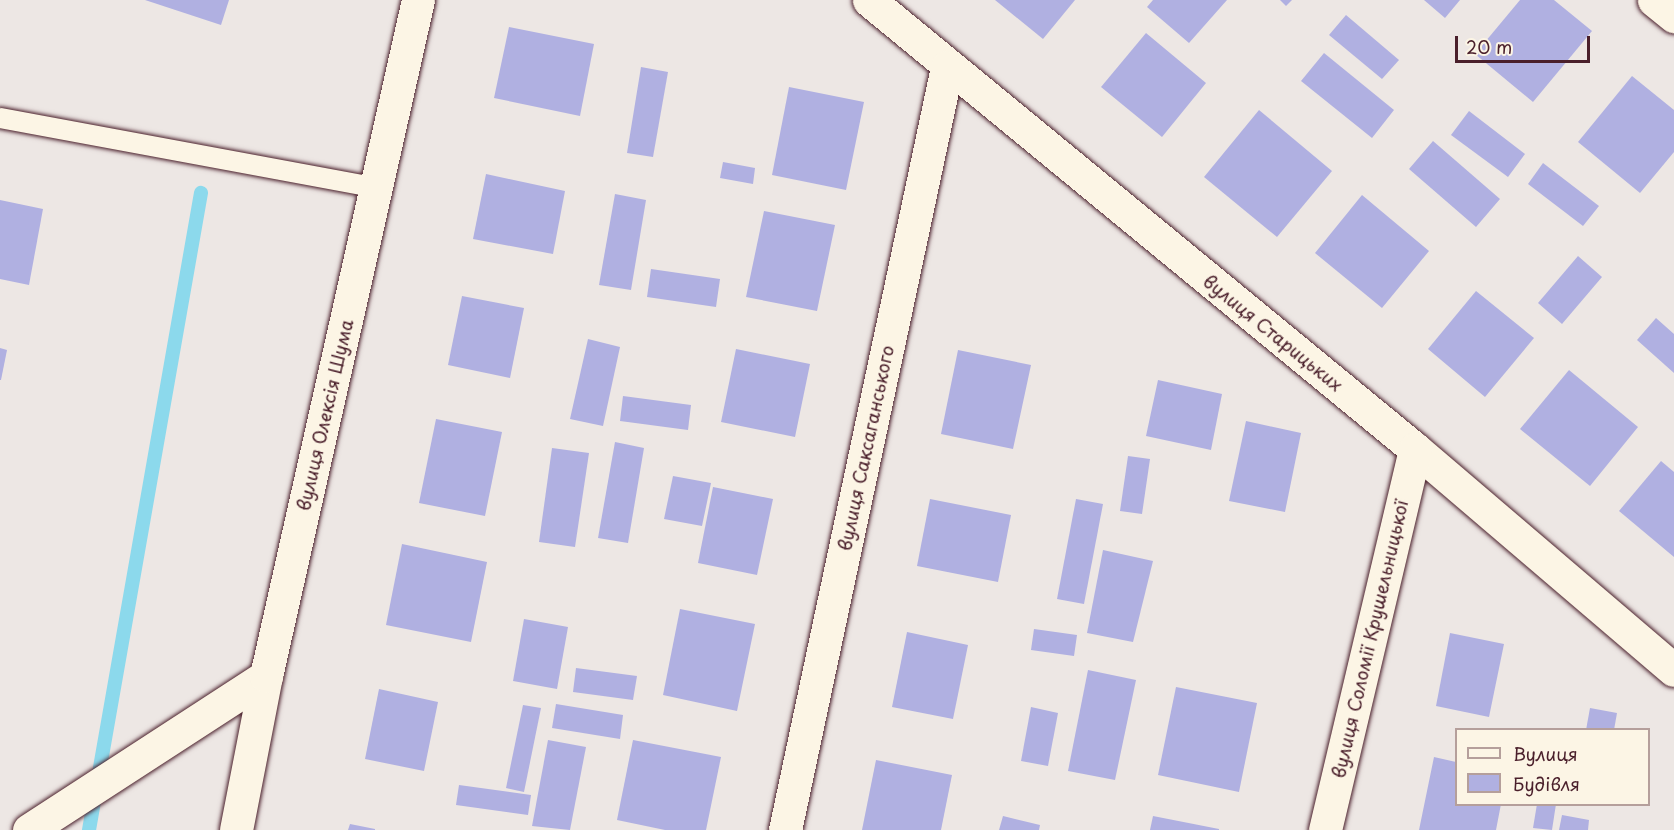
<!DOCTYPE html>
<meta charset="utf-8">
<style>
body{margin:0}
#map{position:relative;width:1674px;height:830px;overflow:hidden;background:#ede7e4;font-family:"Playpen Sans",sans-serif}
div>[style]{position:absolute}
.stream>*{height:14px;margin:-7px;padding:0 7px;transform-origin:7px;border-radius:7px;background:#8cd9ec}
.building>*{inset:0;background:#b0b0e1}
.roads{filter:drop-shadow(0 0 2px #4a1f2b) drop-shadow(0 0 2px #4a1f2b)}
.lane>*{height:20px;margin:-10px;padding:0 10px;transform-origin:10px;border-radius:10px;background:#fcf5e5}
.street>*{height:33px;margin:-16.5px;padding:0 16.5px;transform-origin:16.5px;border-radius:16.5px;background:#fcf5e5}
span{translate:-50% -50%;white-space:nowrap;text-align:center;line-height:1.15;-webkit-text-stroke:4.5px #fcf5e5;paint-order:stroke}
.street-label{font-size:18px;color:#4a1f2b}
.legend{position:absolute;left:1455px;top:728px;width:195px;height:78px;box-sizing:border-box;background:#fcf5e5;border:2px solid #b59f9b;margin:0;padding:8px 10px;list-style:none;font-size:18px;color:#4a1f2b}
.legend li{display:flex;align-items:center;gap:12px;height:30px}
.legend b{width:30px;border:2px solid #b59f9b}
.scale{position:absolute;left:1455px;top:36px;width:135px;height:27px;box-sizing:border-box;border:3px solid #4a1f2b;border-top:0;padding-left:8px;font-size:18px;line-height:21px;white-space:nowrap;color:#4a1f2b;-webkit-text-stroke:4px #fcf5e5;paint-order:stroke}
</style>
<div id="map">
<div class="stream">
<div style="left:89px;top:830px;width:647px;rotate:-80.03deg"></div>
</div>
<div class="building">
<div style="clip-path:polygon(145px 0,229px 0,221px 25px)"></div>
<div style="clip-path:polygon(995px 0,1075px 0,1043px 39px)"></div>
<div style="clip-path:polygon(1153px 0,1227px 0,1189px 43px,1147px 7px)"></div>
<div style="clip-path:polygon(1280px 0,1292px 0,1286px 6px)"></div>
<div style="clip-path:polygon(1424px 0,1460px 0,1445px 18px)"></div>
<div style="clip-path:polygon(1520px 0,1554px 0,1592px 31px,1533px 102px,1475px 54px)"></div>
<div style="clip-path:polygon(1346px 15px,1399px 60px,1382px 79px,1329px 35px)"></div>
<div style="clip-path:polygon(509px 27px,594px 44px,580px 116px,494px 98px)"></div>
<div style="clip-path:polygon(1146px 33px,1206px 83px,1162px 137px,1101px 87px)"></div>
<div style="clip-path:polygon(1324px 53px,1394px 110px,1372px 138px,1301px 81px)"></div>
<div style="clip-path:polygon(641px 67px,668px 72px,653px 157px,627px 153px)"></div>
<div style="clip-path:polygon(1632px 76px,1674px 110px,1674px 152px,1640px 193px,1578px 142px)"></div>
<div style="clip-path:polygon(789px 87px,864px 102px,846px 190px,772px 175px)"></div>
<div style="clip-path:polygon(1259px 110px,1332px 171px,1277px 237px,1204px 177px)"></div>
<div style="clip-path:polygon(1469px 111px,1525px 154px,1508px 177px,1451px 135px)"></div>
<div style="clip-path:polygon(1433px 141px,1500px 199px,1476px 227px,1409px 169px)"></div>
<div style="clip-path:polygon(723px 162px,755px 168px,753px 184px,720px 178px)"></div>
<div style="clip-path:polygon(1543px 163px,1599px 206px,1583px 226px,1528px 184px)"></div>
<div style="clip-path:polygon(486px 174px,565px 191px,553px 254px,473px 239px)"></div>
<div style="clip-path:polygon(615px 194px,646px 200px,631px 290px,599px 285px)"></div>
<div style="clip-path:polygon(1362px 195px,1429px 251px,1382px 308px,1315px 253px)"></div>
<div style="clip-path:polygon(0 200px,43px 209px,29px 285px,0 279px)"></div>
<div style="clip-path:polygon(764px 211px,835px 225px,817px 311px,746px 297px)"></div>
<div style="clip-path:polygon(1578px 256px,1602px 277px,1562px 324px,1538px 303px)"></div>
<div style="clip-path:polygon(651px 269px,720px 279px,716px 307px,647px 297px)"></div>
<div style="clip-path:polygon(1476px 291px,1534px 338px,1485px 397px,1428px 349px)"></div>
<div style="clip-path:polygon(462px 296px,524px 308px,510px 378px,448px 365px)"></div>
<div style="clip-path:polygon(1656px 318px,1674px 334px,1674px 373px,1637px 340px)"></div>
<div style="clip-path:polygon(588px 339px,620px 347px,603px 426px,570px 419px)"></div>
<div style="clip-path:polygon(0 348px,7px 350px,1px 380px,0 380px)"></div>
<div style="clip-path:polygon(736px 349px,810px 364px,795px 437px,721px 422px)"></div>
<div style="clip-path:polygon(958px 350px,1031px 365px,1013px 449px,941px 434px)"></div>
<div style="clip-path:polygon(1569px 370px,1638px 427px,1590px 486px,1520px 429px)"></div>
<div style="clip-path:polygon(1158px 380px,1222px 394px,1211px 450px,1146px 436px)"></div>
<div style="clip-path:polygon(623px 396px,691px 405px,688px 430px,620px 421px)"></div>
<div style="clip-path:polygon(436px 419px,502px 432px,485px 516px,419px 503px)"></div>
<div style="clip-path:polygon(1246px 421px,1301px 433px,1285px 512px,1229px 501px)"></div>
<div style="clip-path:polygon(615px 442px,644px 448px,628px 543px,598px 538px)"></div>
<div style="clip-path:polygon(552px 448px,589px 453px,575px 547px,539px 542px)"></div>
<div style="clip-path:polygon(1128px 456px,1150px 459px,1142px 514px,1120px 511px)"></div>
<div style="clip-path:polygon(1661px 461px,1674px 472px,1674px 557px,1619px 511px)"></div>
<div style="clip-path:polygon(673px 476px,711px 483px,702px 526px,664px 519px)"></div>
<div style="clip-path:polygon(713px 487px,773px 499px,757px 575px,698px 563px)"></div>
<div style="clip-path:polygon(930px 499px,1011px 515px,998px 582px,917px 566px)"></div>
<div style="clip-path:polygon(1076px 499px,1103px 504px,1084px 604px,1057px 599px)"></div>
<div style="clip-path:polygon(402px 544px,487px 562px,471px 642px,386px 625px)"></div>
<div style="clip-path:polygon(1103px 550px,1153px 561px,1133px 642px,1087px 633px)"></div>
<div style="clip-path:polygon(680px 609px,755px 624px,737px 711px,663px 695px)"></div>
<div style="clip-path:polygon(524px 619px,568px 627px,557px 689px,513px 681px)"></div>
<div style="clip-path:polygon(1034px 629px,1077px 635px,1074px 656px,1031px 650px)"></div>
<div style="clip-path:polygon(907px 632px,968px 645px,953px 719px,892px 707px)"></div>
<div style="clip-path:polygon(1450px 633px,1504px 644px,1489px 717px,1436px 706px)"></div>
<div style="clip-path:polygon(576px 668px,637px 676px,633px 700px,573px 692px)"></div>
<div style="clip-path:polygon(1088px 670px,1136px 680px,1115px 780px,1068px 771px)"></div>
<div style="clip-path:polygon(1176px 687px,1257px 703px,1239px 792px,1158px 775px)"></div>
<div style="clip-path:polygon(379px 689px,438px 702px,424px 771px,365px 759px)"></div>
<div style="clip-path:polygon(556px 704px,623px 715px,620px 739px,552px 728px)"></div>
<div style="clip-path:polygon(523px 705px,541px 708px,524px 792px,506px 788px)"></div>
<div style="clip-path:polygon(1031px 707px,1058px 713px,1048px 766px,1021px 761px)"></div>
<div style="clip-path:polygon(1590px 708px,1617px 713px,1614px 730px,1586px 730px)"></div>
<div style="clip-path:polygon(548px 740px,586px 747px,570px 830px,532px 826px)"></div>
<div style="clip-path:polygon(633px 740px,721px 757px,706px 830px,665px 830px,617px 820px)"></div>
<div style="clip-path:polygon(1434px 757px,1456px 762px,1456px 804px,1501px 804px,1496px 830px,1419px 830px)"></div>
<div style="clip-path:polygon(876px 760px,952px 775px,941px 830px,862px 830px)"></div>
<div style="clip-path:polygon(459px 785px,531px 795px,528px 815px,456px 805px)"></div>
<div style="clip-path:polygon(1537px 804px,1556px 804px,1552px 830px,1533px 828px)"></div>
<div style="clip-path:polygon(1562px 815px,1589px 820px,1588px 830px,1559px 830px)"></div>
<div style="clip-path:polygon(1003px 816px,1040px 825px,1039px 830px,999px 830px)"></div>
<div style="clip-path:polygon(1153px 816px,1219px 829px,1219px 830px,1150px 830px)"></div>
<div style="clip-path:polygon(350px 824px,375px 829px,375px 830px,348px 830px)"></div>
</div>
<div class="roads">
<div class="lane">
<div style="left:0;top:118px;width:382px;rotate:10.5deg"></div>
</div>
<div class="street">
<div style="left:869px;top:0;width:707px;rotate:39.43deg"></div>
<div style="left:1415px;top:449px;width:340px;rotate:40.5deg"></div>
<div style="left:1654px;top:0;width:26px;rotate:39deg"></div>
<div style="left:29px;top:830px;width:283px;rotate:-33deg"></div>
<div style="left:236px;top:830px;width:157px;rotate:-79deg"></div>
<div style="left:266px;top:676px;width:693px;rotate:-77.33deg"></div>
<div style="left:785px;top:830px;width:780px;rotate:-78.01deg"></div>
<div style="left:1325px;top:830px;width:391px;rotate:-76.7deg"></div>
</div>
</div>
<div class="street-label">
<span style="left:1273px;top:333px;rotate:39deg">вулиця Старицьких</span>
<span style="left:325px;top:415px;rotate:-77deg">вулиця Олексія Шума</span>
<span style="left:866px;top:448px;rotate:-78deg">вулиця Саксаганського</span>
<span style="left:1370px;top:639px;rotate:-77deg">вулиця Соломії Крушельницької</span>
</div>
<ul class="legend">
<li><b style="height:8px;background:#fcf5e5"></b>Вулиця</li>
<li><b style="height:16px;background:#b0b0e1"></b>Будівля</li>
</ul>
<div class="scale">20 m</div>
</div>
